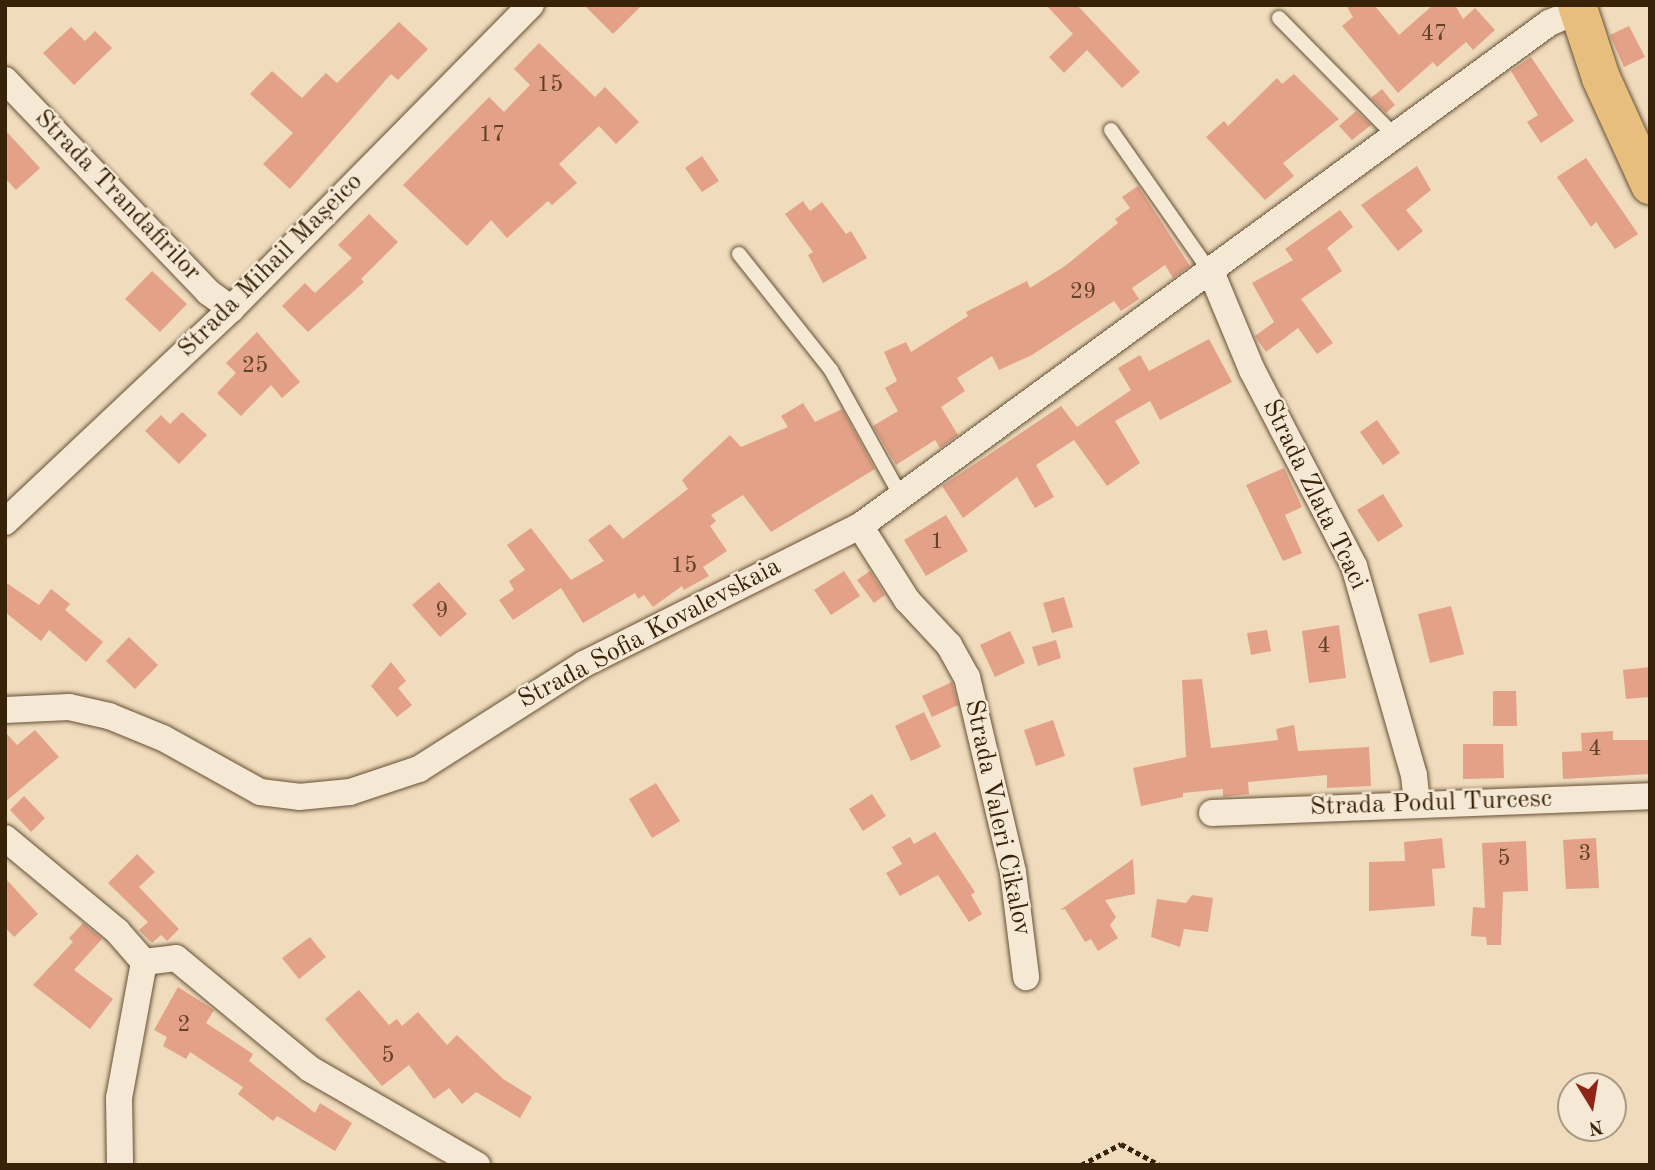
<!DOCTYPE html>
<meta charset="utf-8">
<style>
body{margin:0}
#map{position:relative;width:1655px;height:1170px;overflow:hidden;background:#f0dbbd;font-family:"Old Standard TT",serif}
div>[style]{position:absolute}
.building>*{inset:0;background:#e3a187}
.path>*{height:4.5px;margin-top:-2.25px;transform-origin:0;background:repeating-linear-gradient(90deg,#382308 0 5px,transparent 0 8.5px)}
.roads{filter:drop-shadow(0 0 2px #665135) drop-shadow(0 0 2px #665135)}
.lane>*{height:14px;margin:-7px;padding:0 7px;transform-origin:7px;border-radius:7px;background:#f5e8d4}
.street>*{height:26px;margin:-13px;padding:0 13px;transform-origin:13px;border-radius:13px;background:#f5e8d4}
.primary>*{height:38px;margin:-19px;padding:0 19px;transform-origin:19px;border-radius:19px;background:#e8be7e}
span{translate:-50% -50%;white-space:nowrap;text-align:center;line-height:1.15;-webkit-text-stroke:5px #f5e8d4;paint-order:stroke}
.number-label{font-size:23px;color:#634228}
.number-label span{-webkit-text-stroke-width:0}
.street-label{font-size:26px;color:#382308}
.frame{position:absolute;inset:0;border:7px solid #382308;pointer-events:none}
.north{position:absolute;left:1557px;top:1072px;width:70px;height:70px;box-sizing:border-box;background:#f5e8d4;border:2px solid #a99982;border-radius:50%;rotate:169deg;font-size:19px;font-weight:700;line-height:28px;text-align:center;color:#382308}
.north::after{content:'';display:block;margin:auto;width:24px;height:32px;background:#8f2418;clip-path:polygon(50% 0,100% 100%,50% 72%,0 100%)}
</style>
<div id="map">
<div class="building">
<div style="clip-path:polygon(584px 5px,642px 5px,613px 34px)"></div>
<div style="clip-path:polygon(1046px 5px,1077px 5px,1140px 72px,1122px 88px,1087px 50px,1064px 73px,1049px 57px,1073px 34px)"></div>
<div style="clip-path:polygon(1346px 5px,1374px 5px,1399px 35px,1433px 5px,1455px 5px,1463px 19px,1475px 8px,1495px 30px,1473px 50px,1466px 42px,1437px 67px,1433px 62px,1398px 93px,1342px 26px,1353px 17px)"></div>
<div style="clip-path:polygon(399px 22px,428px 49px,398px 80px,391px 74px,290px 189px,263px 164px,293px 133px,250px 94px,272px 71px,302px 98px,326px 73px,337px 83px)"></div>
<div style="clip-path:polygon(1629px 26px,1645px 57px,1624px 67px,1610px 35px)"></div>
<div style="clip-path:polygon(71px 27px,85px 41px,95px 31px,112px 48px,74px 85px,43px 53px)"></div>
<div style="clip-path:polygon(539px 43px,595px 97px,605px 87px,639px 122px,616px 144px,599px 126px,559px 164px,577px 183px,552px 205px,548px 201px,507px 238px,491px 220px,467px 246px,403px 185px,489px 97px,504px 112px,530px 85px,514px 69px)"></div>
<div style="clip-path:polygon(1531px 57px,1574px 121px,1541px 143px,1527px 122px,1538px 115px,1511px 71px)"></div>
<div style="clip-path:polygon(1294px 74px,1339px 119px,1283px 163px,1294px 176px,1265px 200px,1206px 137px,1224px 121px,1228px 126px,1277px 78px,1282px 84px)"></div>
<div style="clip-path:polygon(1382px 89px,1395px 105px,1386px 113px,1371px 98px)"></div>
<div style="clip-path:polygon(1356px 111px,1371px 125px,1352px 140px,1339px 126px)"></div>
<div style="clip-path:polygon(5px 130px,40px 168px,16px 190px,5px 178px)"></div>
<div style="clip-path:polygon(702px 156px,719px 181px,702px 192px,685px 168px)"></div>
<div style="clip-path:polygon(1586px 158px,1638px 234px,1615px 249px,1596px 222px,1591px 227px,1557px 177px)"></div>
<div style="clip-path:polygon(1417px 166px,1431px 190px,1406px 210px,1423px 231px,1398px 251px,1361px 205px)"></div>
<div style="clip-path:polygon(1138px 186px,1190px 266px,1173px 278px,1165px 265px,1132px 288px,1139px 299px,1121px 311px,1114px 301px,1032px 355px,999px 370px,992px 356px,957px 378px,965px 391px,941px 407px,958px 435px,940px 448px,935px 440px,896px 465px,873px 426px,898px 411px,885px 388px,897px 381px,884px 352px,906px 342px,911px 352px,968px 316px,966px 312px,1027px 281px,1030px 288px,1065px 266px,1118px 223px,1115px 219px,1130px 208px,1122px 197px)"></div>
<div style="clip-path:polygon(803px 201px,810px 211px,822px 202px,846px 234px,851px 231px,867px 258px,823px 283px,808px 255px,813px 252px,785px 214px)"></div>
<div style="clip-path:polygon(1340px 210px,1353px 227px,1327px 248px,1342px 271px,1301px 299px,1333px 343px,1317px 354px,1298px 328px,1266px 352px,1255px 336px,1274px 322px,1252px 283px,1293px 260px,1285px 249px)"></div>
<div style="clip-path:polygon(369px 214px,398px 242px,361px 279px,364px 282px,308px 332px,282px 306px,305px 283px,315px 293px,352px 258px,338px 245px)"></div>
<div style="clip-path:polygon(152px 271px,187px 304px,160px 332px,125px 299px)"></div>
<div style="clip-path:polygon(257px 332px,300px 382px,282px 398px,271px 385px,241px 416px,217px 393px,236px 373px,226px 363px)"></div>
<div style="clip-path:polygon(1209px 339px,1232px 382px,1160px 420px,1150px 401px,1115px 421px,1140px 463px,1107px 486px,1074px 440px,1036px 465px,1054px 497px,1035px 508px,1017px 477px,963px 518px,942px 486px,1061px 406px,1077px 427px,1131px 390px,1118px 368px,1140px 355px,1149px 371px)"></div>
<div style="clip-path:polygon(803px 403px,815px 422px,842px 409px,875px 469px,771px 532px,743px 495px,711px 515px,716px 521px,710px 526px,727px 551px,703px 567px,709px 576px,684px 590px,682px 586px,653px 607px,644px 595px,638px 599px,635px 593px,583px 623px,561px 588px,513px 620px,499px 600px,514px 590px,509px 581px,525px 570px,507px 545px,531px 528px,571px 580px,604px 561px,588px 540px,610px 524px,623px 539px,688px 489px,682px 480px,730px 435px,741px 447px,788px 427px,781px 416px)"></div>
<div style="clip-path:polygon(182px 412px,207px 435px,179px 464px,145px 431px,161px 415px,170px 424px)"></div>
<div style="clip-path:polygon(1377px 420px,1400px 453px,1383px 465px,1360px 432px)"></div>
<div style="clip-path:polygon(1284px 468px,1302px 507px,1285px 515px,1302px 553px,1283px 561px,1246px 485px)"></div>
<div style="clip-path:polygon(1383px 494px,1403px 526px,1378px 542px,1357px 510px)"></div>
<div style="clip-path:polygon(946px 515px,968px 551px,926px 576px,904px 540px)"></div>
<div style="clip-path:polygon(844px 571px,860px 596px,831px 615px,814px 590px)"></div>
<div style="clip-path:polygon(870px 571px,885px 595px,874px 603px,857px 580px)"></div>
<div style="clip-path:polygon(5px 582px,39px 605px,51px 589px,70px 604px,65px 610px,103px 642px,86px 662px,49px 630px,41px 641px,5px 612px)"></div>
<div style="clip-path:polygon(439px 582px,467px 614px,440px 637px,412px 605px)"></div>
<div style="clip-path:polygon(1064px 597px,1073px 627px,1052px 633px,1043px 603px)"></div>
<div style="clip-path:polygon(1451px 606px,1464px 654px,1430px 663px,1418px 614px)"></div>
<div style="clip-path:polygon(1339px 625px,1346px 678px,1309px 683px,1302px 631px)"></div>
<div style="clip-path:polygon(1267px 630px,1271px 651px,1251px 655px,1247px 633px)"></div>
<div style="clip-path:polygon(1010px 631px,1025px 663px,995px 677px,980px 645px)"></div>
<div style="clip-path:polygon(129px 637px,158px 665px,135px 689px,106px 661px)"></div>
<div style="clip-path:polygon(1056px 640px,1061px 658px,1038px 666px,1032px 647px)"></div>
<div style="clip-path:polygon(391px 662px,406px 681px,398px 688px,412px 705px,397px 717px,371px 686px)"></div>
<div style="clip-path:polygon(1650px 667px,1650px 697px,1626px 699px,1623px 670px)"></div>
<div style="clip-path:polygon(1202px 679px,1211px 748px,1278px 740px,1276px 729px,1294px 725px,1298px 751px,1369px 747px,1371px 786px,1327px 788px,1327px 775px,1248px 782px,1249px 794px,1223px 797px,1223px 789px,1183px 793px,1183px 797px,1141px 806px,1133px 768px,1186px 757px,1182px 680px)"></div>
<div style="clip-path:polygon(952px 682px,958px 705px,932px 717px,922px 696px)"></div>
<div style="clip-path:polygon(1493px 691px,1516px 691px,1517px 726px,1493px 726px)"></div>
<div style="clip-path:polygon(924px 712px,941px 747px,911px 761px,895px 726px)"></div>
<div style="clip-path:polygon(1053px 720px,1065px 756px,1036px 766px,1024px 730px)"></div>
<div style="clip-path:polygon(35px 730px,59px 757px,5px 802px,5px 732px,17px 745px)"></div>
<div style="clip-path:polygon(1613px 731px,1613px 740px,1650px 740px,1650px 774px,1563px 779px,1562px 752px,1582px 751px,1581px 733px)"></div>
<div style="clip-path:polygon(1463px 744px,1503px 744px,1504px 778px,1463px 779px)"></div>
<div style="clip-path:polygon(656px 783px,680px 821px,652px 838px,629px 799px)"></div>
<div style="clip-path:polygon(872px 794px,886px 816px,863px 831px,849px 809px)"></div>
<div style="clip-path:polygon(24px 796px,45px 818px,31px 832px,10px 810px)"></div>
<div style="clip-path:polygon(935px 832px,975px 892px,971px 895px,982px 914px,969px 922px,938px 875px,900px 896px,886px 873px,902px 864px,892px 847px,910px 837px,914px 844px)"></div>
<div style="clip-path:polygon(1442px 838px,1445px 868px,1432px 869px,1435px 906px,1369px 911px,1369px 862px,1405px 861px,1404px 842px)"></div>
<div style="clip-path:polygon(1596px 838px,1599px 888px,1566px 889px,1563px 840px)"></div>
<div style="clip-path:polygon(1526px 841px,1528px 891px,1503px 892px,1501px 945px,1487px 945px,1486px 937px,1471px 936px,1473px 907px,1485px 908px,1482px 843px)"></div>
<div style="clip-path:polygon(137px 854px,155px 872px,139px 887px,179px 929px,167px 941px,161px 935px,152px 943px,139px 930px,148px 922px,108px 883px)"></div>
<div style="clip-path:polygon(1133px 859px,1135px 894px,1105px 900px,1116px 917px,1110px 925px,1118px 938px,1098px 951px,1091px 939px,1085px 942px,1065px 909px,1060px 910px)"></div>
<div style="clip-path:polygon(5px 878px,38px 914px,14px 937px,5px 927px)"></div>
<div style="clip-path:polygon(1192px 895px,1213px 898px,1208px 932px,1184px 929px,1180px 947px,1151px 937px,1157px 899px,1186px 903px)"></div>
<div style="clip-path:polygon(83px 923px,102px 939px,74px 970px,113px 999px,90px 1029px,33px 985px,73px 942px,69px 938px)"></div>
<div style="clip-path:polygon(310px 937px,326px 957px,299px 979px,282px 958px)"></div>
<div style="clip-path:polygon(178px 987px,214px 1010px,206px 1023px,253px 1054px,249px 1061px,315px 1113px,320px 1103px,352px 1123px,335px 1151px,277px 1116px,273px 1121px,238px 1094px,243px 1087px,190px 1052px,186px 1059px,163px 1046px,167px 1037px,154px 1030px)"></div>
<div style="clip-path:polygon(359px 990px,389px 1025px,397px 1019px,402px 1026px,418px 1012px,447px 1045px,457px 1035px,503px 1079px,532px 1097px,520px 1118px,476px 1092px,462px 1104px,449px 1088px,434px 1099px,409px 1065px,382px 1086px,325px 1019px)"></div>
</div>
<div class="path">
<div style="left:1081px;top:1165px;width:45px;rotate:-27.7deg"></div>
<div style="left:1121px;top:1144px;width:44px;rotate:28.3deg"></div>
</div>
<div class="roads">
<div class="lane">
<div style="left:1279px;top:18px;width:167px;rotate:45.5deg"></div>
<div style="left:1111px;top:130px;width:176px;rotate:55deg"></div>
<div style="left:739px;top:254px;width:148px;rotate:51.6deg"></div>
<div style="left:831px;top:370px;width:146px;rotate:61deg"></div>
</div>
<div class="street">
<div style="left:5px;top:80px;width:294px;rotate:46.2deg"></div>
<div style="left:208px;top:292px;width:29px;rotate:36deg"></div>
<div style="left:1212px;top:274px;width:104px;rotate:67.4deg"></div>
<div style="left:1252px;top:370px;width:221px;rotate:62.5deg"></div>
<div style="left:1354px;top:566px;width:217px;rotate:74deg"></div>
<div style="left:1414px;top:775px;width:30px;rotate:84deg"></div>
<div style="left:5px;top:522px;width:311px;rotate:-43.3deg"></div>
<div style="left:231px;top:309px;width:427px;rotate:-45.4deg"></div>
<div style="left:860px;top:526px;width:88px;rotate:57.6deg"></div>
<div style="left:907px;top:600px;width:62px;rotate:47deg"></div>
<div style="left:949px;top:645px;width:37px;rotate:61deg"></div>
<div style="left:967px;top:677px;width:200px;rotate:76.7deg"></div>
<div style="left:1013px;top:872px;width:106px;rotate:82.9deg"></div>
<div style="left:5px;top:710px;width:64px;rotate:-2.7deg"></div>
<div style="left:69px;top:707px;width:41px;rotate:12.7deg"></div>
<div style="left:109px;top:716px;width:58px;rotate:22.2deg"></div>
<div style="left:163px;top:738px;width:111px;rotate:29.1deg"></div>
<div style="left:260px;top:792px;width:39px;rotate:7deg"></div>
<div style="left:299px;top:797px;width:51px;rotate:-5.6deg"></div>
<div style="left:350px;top:792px;width:73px;rotate:-18.4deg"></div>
<div style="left:419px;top:769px;width:196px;rotate:-32.5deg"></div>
<div style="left:584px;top:664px;width:309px;rotate:-26.6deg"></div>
<div style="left:860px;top:526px;width:853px;rotate:-36.13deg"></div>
<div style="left:1549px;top:23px;width:33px;rotate:-23deg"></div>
<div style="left:1212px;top:813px;width:438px;rotate:-2.2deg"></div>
<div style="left:5px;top:838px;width:146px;rotate:39.7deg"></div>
<div style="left:117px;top:931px;width:41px;rotate:48.9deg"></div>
<div style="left:144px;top:962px;width:138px;rotate:100.4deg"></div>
<div style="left:119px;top:1098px;width:67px;rotate:89.1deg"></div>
<div style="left:144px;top:962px;width:32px;rotate:-7deg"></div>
<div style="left:176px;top:958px;width:174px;rotate:39.6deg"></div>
<div style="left:310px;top:1069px;width:193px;rotate:29.9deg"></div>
</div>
<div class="primary">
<div style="left:1577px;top:5px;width:77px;rotate:71.8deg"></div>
<div style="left:1601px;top:78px;width:118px;rotate:65.4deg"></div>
</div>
</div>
<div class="number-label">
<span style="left:1434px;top:34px">47</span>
<span style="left:550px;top:85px">15</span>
<span style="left:492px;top:135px">17</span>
<span style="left:1083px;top:292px">29</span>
<span style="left:255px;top:366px">25</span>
<span style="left:937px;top:542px">1</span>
<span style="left:684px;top:566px">15</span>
<span style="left:442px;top:611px">9</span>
<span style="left:1324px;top:646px">4</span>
<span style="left:1595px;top:749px">4</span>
<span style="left:1585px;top:854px">3</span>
<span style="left:1504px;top:859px">5</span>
<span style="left:184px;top:1025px">2</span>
<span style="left:388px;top:1056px">5</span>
</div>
<div class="street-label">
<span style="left:117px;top:196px;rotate:46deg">Strada Trandafirilor</span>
<span style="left:271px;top:266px;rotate:-45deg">Strada Mihail Mașeico</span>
<span style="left:1314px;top:495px;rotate:64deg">Strada Zlata Tcaci</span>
<span style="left:650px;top:634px;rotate:-28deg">Strada Sofia Kovalevskaia</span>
<span style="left:1431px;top:804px;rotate:-2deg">Strada Podul Turcesc</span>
<span style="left:997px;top:818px;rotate:78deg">Strada Valeri Cikalov</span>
</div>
<div class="frame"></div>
<div class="north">N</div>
</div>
